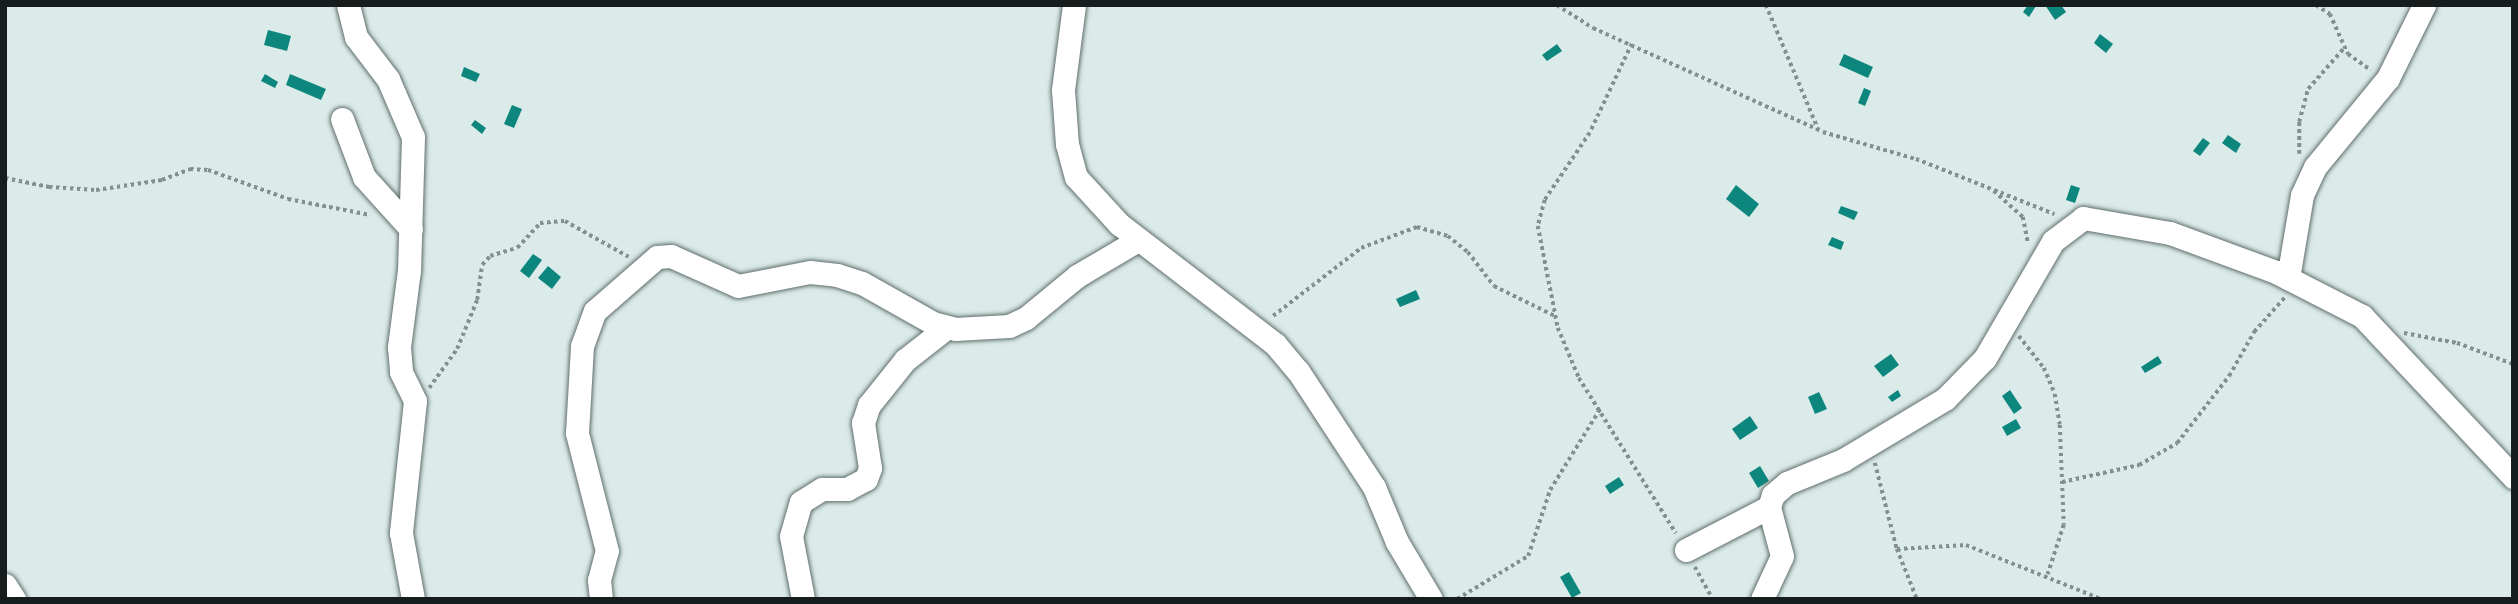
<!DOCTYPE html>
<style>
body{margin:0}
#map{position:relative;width:2518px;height:604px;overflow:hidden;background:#dbebe9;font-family:Jost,sans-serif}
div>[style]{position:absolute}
.building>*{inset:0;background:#0d877d}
.path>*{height:3.5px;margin-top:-1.75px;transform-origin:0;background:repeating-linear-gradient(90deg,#848f8e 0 3.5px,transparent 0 7px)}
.roads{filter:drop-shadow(0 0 2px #606e6c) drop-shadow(0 0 2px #606e6c)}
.minor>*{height:23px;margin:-11.5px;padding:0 11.5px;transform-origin:11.5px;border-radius:11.5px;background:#fff}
span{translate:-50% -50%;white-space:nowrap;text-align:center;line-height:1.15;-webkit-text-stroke:7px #e8f9f6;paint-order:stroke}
.frame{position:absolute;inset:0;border:7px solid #171d1c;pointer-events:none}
</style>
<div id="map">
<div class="building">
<div style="clip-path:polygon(2028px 5px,2036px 6px,2029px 17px,2023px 12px)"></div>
<div style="clip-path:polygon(2045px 5px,2061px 5px,2066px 12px,2055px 20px)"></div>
<div style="clip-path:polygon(268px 30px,291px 36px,287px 51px,264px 45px)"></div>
<div style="clip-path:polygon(2100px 34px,2113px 44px,2106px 53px,2094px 43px)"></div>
<div style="clip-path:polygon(1557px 44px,1562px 51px,1547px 61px,1542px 55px)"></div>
<div style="clip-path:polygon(1844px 54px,1873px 67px,1868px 78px,1839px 65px)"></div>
<div style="clip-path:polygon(464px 67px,480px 74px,476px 82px,461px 76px)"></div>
<div style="clip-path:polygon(265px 74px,278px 82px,275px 88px,261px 81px)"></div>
<div style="clip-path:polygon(290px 74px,326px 89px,321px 100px,286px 85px)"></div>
<div style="clip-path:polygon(1864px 88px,1871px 91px,1865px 106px,1858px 103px)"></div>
<div style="clip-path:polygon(512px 105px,522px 109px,514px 128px,504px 124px)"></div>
<div style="clip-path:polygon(475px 120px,486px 128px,482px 134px,471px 125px)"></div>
<div style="clip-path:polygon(2228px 135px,2241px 144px,2236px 153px,2222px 143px)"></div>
<div style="clip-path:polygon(2203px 138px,2210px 143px,2200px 156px,2193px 151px)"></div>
<div style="clip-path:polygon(1736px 185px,1759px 204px,1749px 217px,1726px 199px)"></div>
<div style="clip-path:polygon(2071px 185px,2080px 188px,2075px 203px,2066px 200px)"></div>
<div style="clip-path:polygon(1841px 206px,1858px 212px,1854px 220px,1838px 213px)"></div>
<div style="clip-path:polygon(1832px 237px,1844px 242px,1841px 250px,1828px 245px)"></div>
<div style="clip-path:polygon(533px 254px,542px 260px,529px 278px,520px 271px)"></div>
<div style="clip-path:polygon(548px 266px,561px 277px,552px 289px,538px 278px)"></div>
<div style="clip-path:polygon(1416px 290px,1420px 299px,1400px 307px,1396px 299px)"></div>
<div style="clip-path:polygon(1891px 354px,1899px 365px,1883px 377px,1874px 366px)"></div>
<div style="clip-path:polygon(2158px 356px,2162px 363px,2145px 373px,2141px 367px)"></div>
<div style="clip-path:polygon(1898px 390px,1901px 396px,1892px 402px,1888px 397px)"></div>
<div style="clip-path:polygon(2010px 390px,2022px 408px,2014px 414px,2002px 396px)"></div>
<div style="clip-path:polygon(1819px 392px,1827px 409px,1815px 414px,1808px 397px)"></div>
<div style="clip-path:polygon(1750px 416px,1758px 428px,1740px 440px,1732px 429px)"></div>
<div style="clip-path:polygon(2016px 419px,2021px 428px,2007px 436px,2002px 427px)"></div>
<div style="clip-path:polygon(1760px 466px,1769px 481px,1758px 488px,1749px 473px)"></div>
<div style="clip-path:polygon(1619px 477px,1624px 485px,1610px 494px,1605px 486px)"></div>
<div style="clip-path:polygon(1569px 572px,1581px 593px,1572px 598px,1560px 577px)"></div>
</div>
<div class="path">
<div style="left:1557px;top:5px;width:43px;rotate:32.6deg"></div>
<div style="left:1593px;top:28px;width:252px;rotate:24.3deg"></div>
<div style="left:1823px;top:132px;width:97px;rotate:16.2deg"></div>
<div style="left:1916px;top:159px;width:149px;rotate:21.7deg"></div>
<div style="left:1766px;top:5px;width:134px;rotate:67.2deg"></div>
<div style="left:2316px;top:5px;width:17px;rotate:33deg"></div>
<div style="left:2330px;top:14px;width:44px;rotate:65.8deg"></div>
<div style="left:2348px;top:54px;width:28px;rotate:35deg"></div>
<div style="left:1632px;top:44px;width:98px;rotate:115.3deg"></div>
<div style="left:1590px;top:133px;width:81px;rotate:123.9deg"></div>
<div style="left:1545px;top:200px;width:27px;rotate:105deg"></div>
<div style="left:1538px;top:226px;width:104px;rotate:78.9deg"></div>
<div style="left:1558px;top:328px;width:54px;rotate:67.2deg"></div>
<div style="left:1579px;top:378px;width:183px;rotate:58deg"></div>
<div style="left:2299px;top:154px;width:32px;rotate:-90deg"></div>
<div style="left:2299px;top:122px;width:34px;rotate:-75deg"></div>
<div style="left:2308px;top:89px;width:55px;rotate:-48.7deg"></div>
<div style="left:5px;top:178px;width:45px;rotate:11.6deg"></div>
<div style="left:49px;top:187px;width:47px;rotate:3.7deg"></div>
<div style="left:96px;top:190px;width:67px;rotate:-8.6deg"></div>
<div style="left:162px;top:180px;width:30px;rotate:-21deg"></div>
<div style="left:190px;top:169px;width:18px;rotate:3deg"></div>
<div style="left:208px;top:170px;width:85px;rotate:19.9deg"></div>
<div style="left:288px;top:199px;width:84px;rotate:11deg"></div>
<div style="left:1994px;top:191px;width:39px;rotate:42deg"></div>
<div style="left:2023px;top:217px;width:25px;rotate:79deg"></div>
<div style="left:1273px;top:316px;width:111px;rotate:-37.7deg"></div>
<div style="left:1361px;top:248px;width:60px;rotate:-20.6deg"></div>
<div style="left:1417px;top:227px;width:32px;rotate:16deg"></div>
<div style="left:1448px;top:236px;width:26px;rotate:39deg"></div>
<div style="left:1468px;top:252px;width:43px;rotate:52.6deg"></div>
<div style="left:1494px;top:286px;width:68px;rotate:26.2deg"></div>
<div style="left:2404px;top:333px;width:54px;rotate:10.7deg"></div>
<div style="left:2457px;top:343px;width:60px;rotate:20.6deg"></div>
<div style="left:2019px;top:336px;width:41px;rotate:52deg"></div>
<div style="left:2044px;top:368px;width:28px;rotate:67deg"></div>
<div style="left:2055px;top:394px;width:31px;rotate:81deg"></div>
<div style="left:2060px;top:425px;width:100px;rotate:87.7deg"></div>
<div style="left:2064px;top:525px;width:52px;rotate:108.1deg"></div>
<div style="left:429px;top:388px;width:48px;rotate:-54.3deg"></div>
<div style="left:457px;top:349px;width:53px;rotate:-67.8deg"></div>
<div style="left:477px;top:300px;width:35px;rotate:-82deg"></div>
<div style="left:482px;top:265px;width:12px;rotate:-48deg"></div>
<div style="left:490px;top:256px;width:28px;rotate:-17deg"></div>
<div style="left:517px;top:248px;width:34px;rotate:-47deg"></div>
<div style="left:540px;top:223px;width:25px;rotate:-5deg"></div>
<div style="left:565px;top:221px;width:73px;rotate:29.4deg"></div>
<div style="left:1875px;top:463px;width:89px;rotate:75.7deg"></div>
<div style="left:1897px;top:549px;width:54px;rotate:68.2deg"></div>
<div style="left:2062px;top:482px;width:79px;rotate:-12.4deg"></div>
<div style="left:2139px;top:465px;width:44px;rotate:-30.1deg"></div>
<div style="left:2177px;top:443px;width:85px;rotate:-52.2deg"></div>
<div style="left:2229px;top:376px;width:51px;rotate:-60.4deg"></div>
<div style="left:2254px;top:332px;width:47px;rotate:-48.5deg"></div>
<div style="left:1897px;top:549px;width:69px;rotate:-3.3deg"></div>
<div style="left:1966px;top:545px;width:145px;rotate:21.8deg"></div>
<div style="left:1695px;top:567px;width:37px;rotate:61deg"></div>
<div style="left:1457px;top:599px;width:83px;rotate:-31.2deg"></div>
<div style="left:1528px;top:556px;width:70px;rotate:-71.6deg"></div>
<div style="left:1550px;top:490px;width:95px;rotate:-58.3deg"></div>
</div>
<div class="roads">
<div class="minor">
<div style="left:348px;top:5px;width:33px;rotate:76deg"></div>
<div style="left:356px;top:37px;width:53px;rotate:52.7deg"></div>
<div style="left:388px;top:79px;width:63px;rotate:66.7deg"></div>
<div style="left:413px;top:137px;width:133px;rotate:91.7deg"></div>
<div style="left:409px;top:270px;width:78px;rotate:97.4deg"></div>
<div style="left:399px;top:347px;width:25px;rotate:85deg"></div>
<div style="left:401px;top:372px;width:32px;rotate:64deg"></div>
<div style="left:415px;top:401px;width:133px;rotate:96.1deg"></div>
<div style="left:401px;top:533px;width:67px;rotate:79.7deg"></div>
<div style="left:1074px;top:5px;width:86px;rotate:97.4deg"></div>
<div style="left:1063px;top:90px;width:54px;rotate:85.8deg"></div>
<div style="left:1067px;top:144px;width:34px;rotate:75deg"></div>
<div style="left:1076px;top:177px;width:64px;rotate:47.5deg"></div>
<div style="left:1119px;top:224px;width:197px;rotate:37.6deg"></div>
<div style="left:1275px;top:344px;width:35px;rotate:50deg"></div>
<div style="left:1298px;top:371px;width:139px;rotate:56.8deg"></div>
<div style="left:1374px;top:487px;width:60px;rotate:67.3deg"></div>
<div style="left:1397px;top:542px;width:66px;rotate:59.2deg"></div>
<div style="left:342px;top:119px;width:62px;rotate:69.2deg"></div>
<div style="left:364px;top:177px;width:70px;rotate:47.9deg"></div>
<div style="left:2288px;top:278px;width:84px;rotate:-80.4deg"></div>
<div style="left:2302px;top:195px;width:31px;rotate:-65deg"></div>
<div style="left:2315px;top:167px;width:115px;rotate:-50.6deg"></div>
<div style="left:2388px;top:78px;width:81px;rotate:-63.7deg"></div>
<div style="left:1686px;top:550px;width:93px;rotate:-27.4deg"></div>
<div style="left:5px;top:585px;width:17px;rotate:57deg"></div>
<div style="left:601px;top:599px;width:19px;rotate:-96deg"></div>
<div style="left:599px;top:580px;width:30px;rotate:-75deg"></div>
<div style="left:607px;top:551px;width:122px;rotate:-104.3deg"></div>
<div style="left:577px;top:433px;width:87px;rotate:-86.7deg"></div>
<div style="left:582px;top:346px;width:37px;rotate:-70deg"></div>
<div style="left:595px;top:311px;width:82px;rotate:-41.1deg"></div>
<div style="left:657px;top:257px;width:14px;rotate:-4deg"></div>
<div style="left:671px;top:256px;width:73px;rotate:24.1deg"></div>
<div style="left:738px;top:286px;width:73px;rotate:-11deg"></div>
<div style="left:810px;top:272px;width:27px;rotate:6deg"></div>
<div style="left:837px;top:275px;width:26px;rotate:18deg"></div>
<div style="left:862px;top:283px;width:81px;rotate:29.4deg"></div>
<div style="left:933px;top:323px;width:23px;rotate:15deg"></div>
<div style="left:955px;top:329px;width:54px;rotate:-3.2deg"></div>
<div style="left:1009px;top:326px;width:19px;rotate:-25deg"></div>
<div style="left:1026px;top:318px;width:66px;rotate:-39.5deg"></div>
<div style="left:1077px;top:276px;width:71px;rotate:-30.5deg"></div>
<div style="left:803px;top:599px;width:64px;rotate:-100.8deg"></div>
<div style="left:791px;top:536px;width:35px;rotate:-74deg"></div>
<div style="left:801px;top:502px;width:25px;rotate:-32deg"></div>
<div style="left:822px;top:489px;width:25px"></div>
<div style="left:847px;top:489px;width:21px;rotate:-28deg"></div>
<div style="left:866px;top:479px;width:12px;rotate:-70deg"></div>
<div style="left:870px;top:468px;width:46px;rotate:-98.8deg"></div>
<div style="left:863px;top:423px;width:19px;rotate:-72deg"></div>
<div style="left:869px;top:405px;width:58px;rotate:-51.3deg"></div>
<div style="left:905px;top:360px;width:52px;rotate:-38deg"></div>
<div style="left:1762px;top:599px;width:47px;rotate:-65.1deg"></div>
<div style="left:1782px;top:556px;width:51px;rotate:-104.9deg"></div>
<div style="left:1769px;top:507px;width:13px;rotate:-72deg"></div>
<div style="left:1773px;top:495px;width:18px;rotate:-41deg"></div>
<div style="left:1787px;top:483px;width:61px;rotate:-22.3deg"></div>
<div style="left:1843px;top:460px;width:119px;rotate:-30.9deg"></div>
<div style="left:1945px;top:399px;width:57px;rotate:-45.7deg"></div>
<div style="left:1985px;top:358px;width:135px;rotate:-59.8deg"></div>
<div style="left:2053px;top:241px;width:38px;rotate:-37deg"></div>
<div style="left:2083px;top:218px;width:88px;rotate:9.8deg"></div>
<div style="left:2170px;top:233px;width:113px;rotate:20.2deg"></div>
<div style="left:2276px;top:272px;width:97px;rotate:27.1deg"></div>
<div style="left:2362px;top:316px;width:221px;rotate:46.8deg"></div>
</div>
</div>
<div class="frame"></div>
</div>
